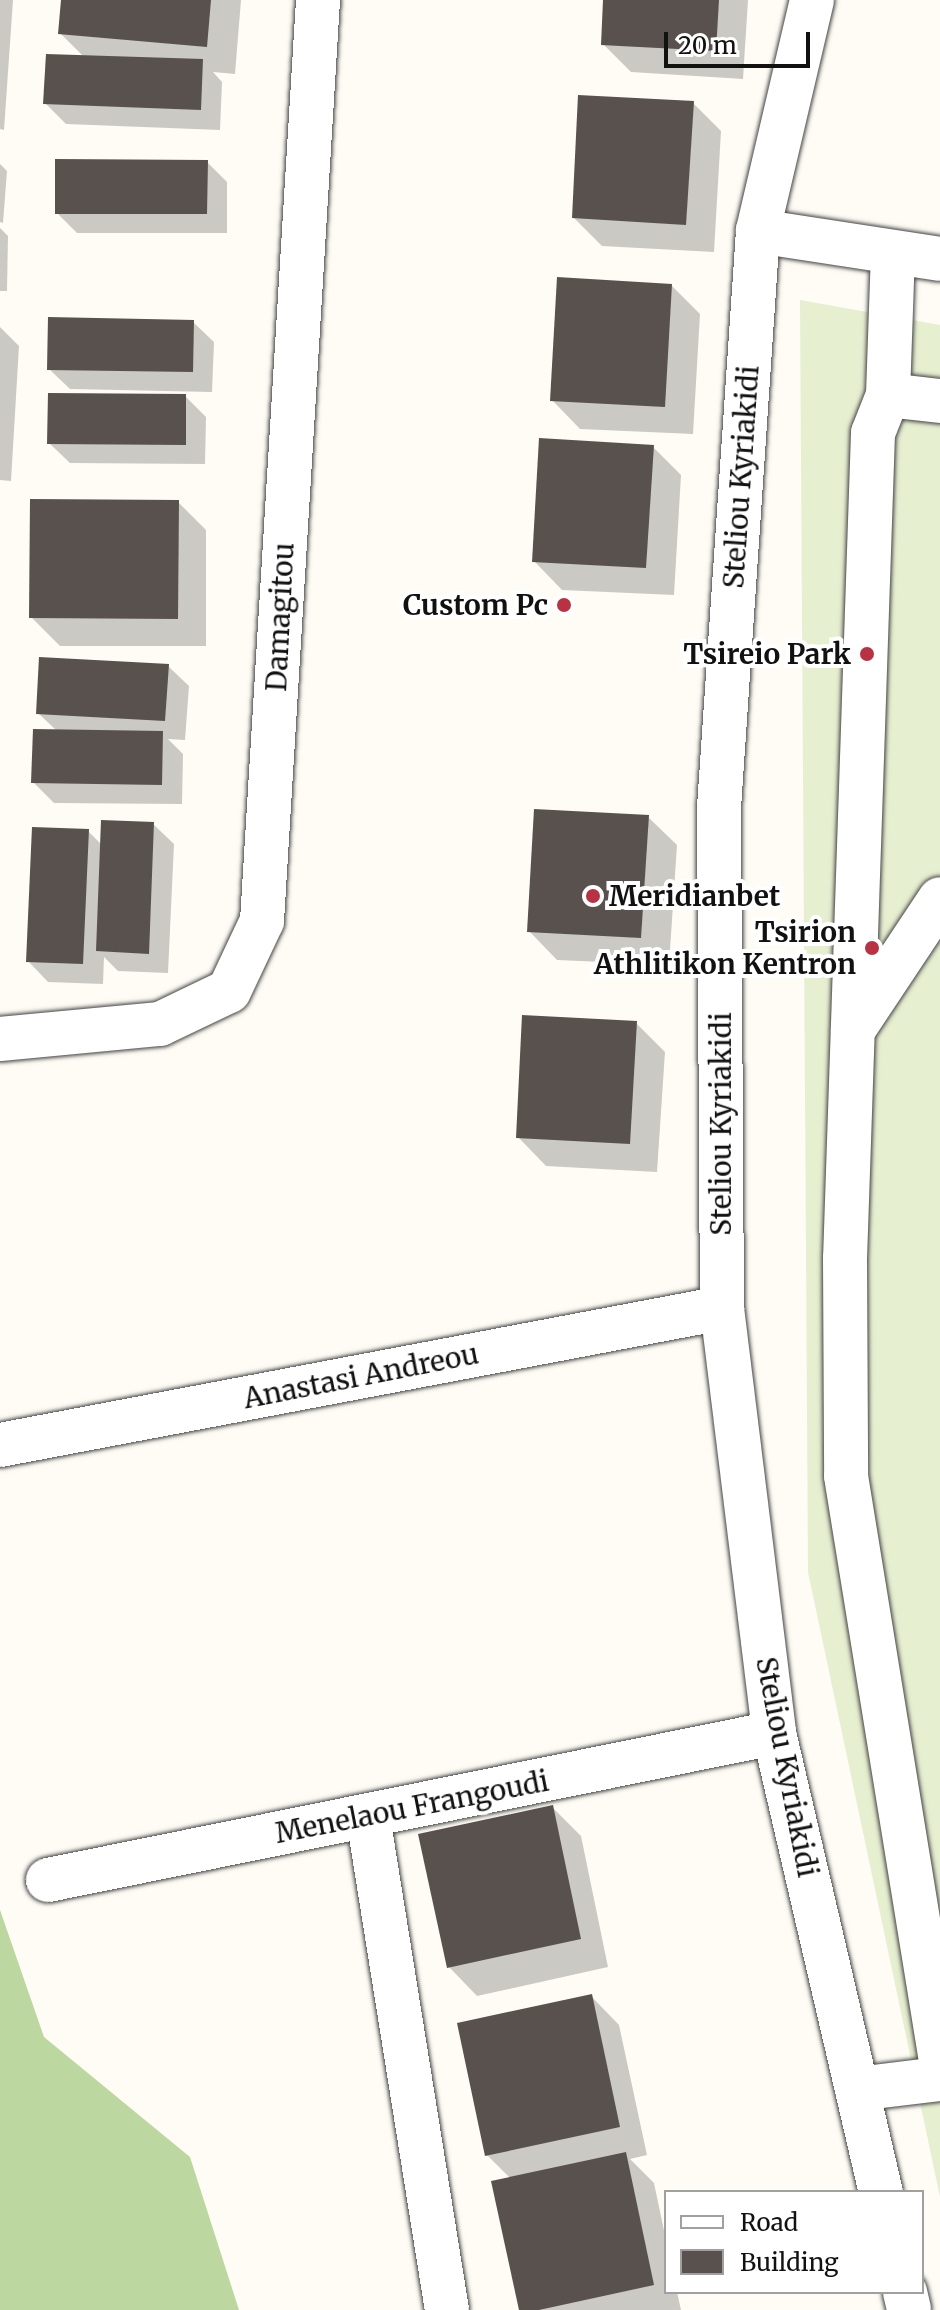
<!DOCTYPE html>
<style>
body{margin:0}
#map{position:relative;width:940px;height:2310px;overflow:hidden;background:#fefcf5;font-family:Merriweather,serif}
div>[style]{position:absolute}
.forest>*{inset:0;background:#bdd7a0}
.pitch>*{inset:0;background:#e7efd1}
.shadow>*{inset:0;background:#0003}
.building>*{inset:0;background:#59514e}
.roads{filter:drop-shadow(0 0 2px #444) drop-shadow(0 0 2px #444)}
.minor>*{height:44px;margin:-22px;padding:0 22px;transform-origin:22px;border-radius:22px;background:#fff}
.dots>*{width:22px;height:22px;translate:-50% -50%;box-sizing:border-box;border:4px solid #fff;border-radius:50%}
span{translate:-50% -50%;white-space:nowrap;text-align:center;line-height:1.15;-webkit-text-stroke:8px #fff;paint-order:stroke}
.street-label{font-size:28px;color:#111}
.poi-label{font-size:28px;color:#111;font-weight:700}
.right{translate:-100% -50%;text-align:right}
.left{translate:0 -50%;text-align:left}
.legend{position:absolute;left:664px;top:2190px;width:260px;height:104px;box-sizing:border-box;background:#fff;border:2px solid #a0a0a0;margin:0;padding:10px 14px;list-style:none;font-size:24px;color:#111}
.legend li{display:flex;align-items:center;gap:16px;height:40px}
.legend b{width:40px;border:2px solid #a0a0a0}
.scale{position:absolute;left:664px;top:32px;width:146px;height:36px;box-sizing:border-box;border:4px solid #111;border-top:0;padding-left:10px;font-size:24px;line-height:28px;white-space:nowrap;color:#111;-webkit-text-stroke:6px #fff;paint-order:stroke}
</style>
<div id="map">
<div class="forest">
<div style="clip-path:polygon(0 1910px,44px 2037px,190px 2157px,239px 2310px,0 2310px)"></div>
</div>
<div class="pitch">
<div style="clip-path:polygon(800px 300px,940px 325px,940px 2197px,808px 1572px)"></div>
</div>
<div class="shadow">
<div style="clip-path:polygon(0 0,13px 0,4px 130px,0 129px)"></div>
<div style="clip-path:polygon(63px 0,241px 0,235px 74px,213px 72px,222px 82px,220px 130px,66px 124px,46px 104px,84px 57px,60px 33px)"></div>
<div style="clip-path:polygon(605px 0,748px 0,743px 79px,631px 72px,603px 44px)"></div>
<div style="clip-path:polygon(693px 103px,721px 131px,714px 252px,602px 246px,574px 218px)"></div>
<div style="clip-path:polygon(207px 162px,227px 182px,227px 233px,77px 233px,57px 213px)"></div>
<div style="clip-path:polygon(0 164px,7px 171px,3px 223px,0 222px)"></div>
<div style="clip-path:polygon(0 228px,8px 236px,7px 291px,0 291px)"></div>
<div style="clip-path:polygon(671px 285px,700px 314px,693px 434px,580px 429px,552px 400px)"></div>
<div style="clip-path:polygon(193px 322px,214px 342px,212px 392px,70px 389px,49px 369px)"></div>
<div style="clip-path:polygon(0 327px,19px 346px,11px 481px,0 480px)"></div>
<div style="clip-path:polygon(185px 396px,206px 417px,205px 464px,70px 463px,49px 443px)"></div>
<div style="clip-path:polygon(653px 447px,681px 475px,674px 595px,562px 590px,534px 561px)"></div>
<div style="clip-path:polygon(178px 502px,206px 530px,206px 646px,60px 646px,31px 617px)"></div>
<div style="clip-path:polygon(168px 666px,189px 686px,185px 740px,168px 739px,183px 754px,182px 804px,54px 803px,33px 782px,57px 731px,38px 713px)"></div>
<div style="clip-path:polygon(648px 817px,677px 845px,669px 965px,557px 960px,529px 931px)"></div>
<div style="clip-path:polygon(153px 824px,174px 844px,168px 973px,118px 971px,104px 957px,103px 984px,48px 982px,28px 961px,88px 831px,102px 845px)"></div>
<div style="clip-path:polygon(636px 1023px,665px 1052px,657px 1172px,546px 1166px,518px 1137px)"></div>
<div style="clip-path:polygon(553px 1808px,581px 1836px,608px 1967px,477px 1996px,449px 1967px)"></div>
<div style="clip-path:polygon(591px 1996px,619px 2025px,647px 2155px,630px 2159px,654px 2183px,666px 2240px,666px 2292px,677px 2292px,681px 2310px,521px 2310px,511px 2179px,487px 2155px)"></div>
</div>
<div class="building">
<div style="clip-path:polygon(61px 0,211px 0,207px 47px,58px 34px)"></div>
<div style="clip-path:polygon(603px 0,719px 0,716px 51px,601px 45px)"></div>
<div style="clip-path:polygon(46px 54px,203px 59px,201px 110px,43px 104px)"></div>
<div style="clip-path:polygon(578px 95px,694px 101px,686px 225px,572px 218px)"></div>
<div style="clip-path:polygon(55px 159px,208px 160px,207px 214px,55px 214px)"></div>
<div style="clip-path:polygon(557px 277px,672px 284px,665px 407px,550px 401px)"></div>
<div style="clip-path:polygon(48px 317px,194px 320px,193px 372px,47px 370px)"></div>
<div style="clip-path:polygon(48px 393px,186px 394px,186px 445px,47px 444px)"></div>
<div style="clip-path:polygon(539px 438px,654px 445px,646px 568px,532px 562px)"></div>
<div style="clip-path:polygon(30px 499px,179px 500px,178px 619px,29px 618px)"></div>
<div style="clip-path:polygon(39px 657px,169px 664px,165px 721px,36px 714px)"></div>
<div style="clip-path:polygon(33px 729px,163px 731px,162px 785px,31px 783px)"></div>
<div style="clip-path:polygon(534px 809px,649px 815px,641px 938px,527px 932px)"></div>
<div style="clip-path:polygon(101px 820px,154px 822px,149px 954px,96px 951px)"></div>
<div style="clip-path:polygon(32px 827px,89px 829px,83px 964px,26px 962px)"></div>
<div style="clip-path:polygon(522px 1015px,637px 1021px,630px 1144px,516px 1138px)"></div>
<div style="clip-path:polygon(553px 1805px,581px 1939px,447px 1968px,418px 1834px)"></div>
<div style="clip-path:polygon(592px 1994px,620px 2127px,485px 2156px,457px 2023px)"></div>
<div style="clip-path:polygon(626px 2152px,654px 2285px,539px 2310px,519px 2310px,491px 2181px)"></div>
</div>
<div class="roads">
<div class="minor">
<div style="left:812px;top:0;width:237px;rotate:103.2deg"></div>
<div style="left:758px;top:231px;width:578px;rotate:93.87deg"></div>
<div style="left:719px;top:808px;width:500px;rotate:89.66deg"></div>
<div style="left:722px;top:1308px;width:428px;rotate:83deg"></div>
<div style="left:774px;top:1733px;width:471px;rotate:76.9deg"></div>
<div style="left:758px;top:231px;width:184px;rotate:8.7deg"></div>
<div style="left:888px;top:395px;width:142px;rotate:-88deg"></div>
<div style="left:940px;top:401px;width:52px;rotate:-173.4deg"></div>
<div style="left:888px;top:395px;width:41px;rotate:111.5deg"></div>
<div style="left:873px;top:433px;width:825px;rotate:91.94deg"></div>
<div style="left:845px;top:1258px;width:218px;rotate:89.7deg"></div>
<div style="left:846px;top:1476px;width:587px;rotate:80.78deg"></div>
<div style="left:853px;top:1030px;width:157px;rotate:-56.4deg"></div>
<div style="left:0;top:1039px;width:161px;rotate:-5.4deg"></div>
<div style="left:160px;top:1024px;width:76px;rotate:-25.6deg"></div>
<div style="left:229px;top:991px;width:77px;rotate:-64.8deg"></div>
<div style="left:262px;top:921px;width:923px;rotate:-86.52deg"></div>
<div style="left:0;top:1445px;width:735px;rotate:-10.74deg"></div>
<div style="left:368px;top:1817px;width:499px;rotate:80.9deg"></div>
<div style="left:48px;top:1880px;width:741px;rotate:-11.45deg"></div>
<div style="left:857px;top:2089px;width:84px;rotate:-6.9deg"></div>
<div style="left:905px;top:2292px;width:18px;rotate:77deg"></div>
</div>
</div>
<div class="dots">
<div style="left:564px;top:605px;background:#b83243"></div>
<div style="left:867px;top:654px;background:#b83243"></div>
<div style="left:593px;top:896px;background:#b83243"></div>
<div style="left:872px;top:948px;background:#b83243"></div>
</div>
<div class="street-label">
<span style="left:741px;top:477px;rotate:-86deg">Steliou Kyriakidi</span>
<span style="left:280px;top:617px;rotate:-87deg">Damagitou</span>
<span style="left:721px;top:1124px;rotate:-90deg">Steliou Kyriakidi</span>
<span style="left:361px;top:1376px;rotate:-11deg">Anastasi Andreou</span>
<span style="left:787px;top:1767px;rotate:79deg">Steliou Kyriakidi</span>
<span style="left:412px;top:1807px;rotate:-11deg">Menelaou Frangoudi</span>
</div>
<div class="poi-label">
<span class="right" style="left:548px;top:605px">Custom Pc</span>
<span class="right" style="left:851px;top:654px">Tsireio Park</span>
<span class="left" style="left:609px;top:896px">Meridianbet</span>
<span class="right" style="left:856px;top:948px">Tsirion<br>Athlitikon Kentron</span>
</div>
<ul class="legend">
<li><b style="height:10px;background:#fff"></b>Road</li>
<li><b style="height:22px;background:#59514e"></b>Building</li>
</ul>
<div class="scale">20 m</div>
</div>
